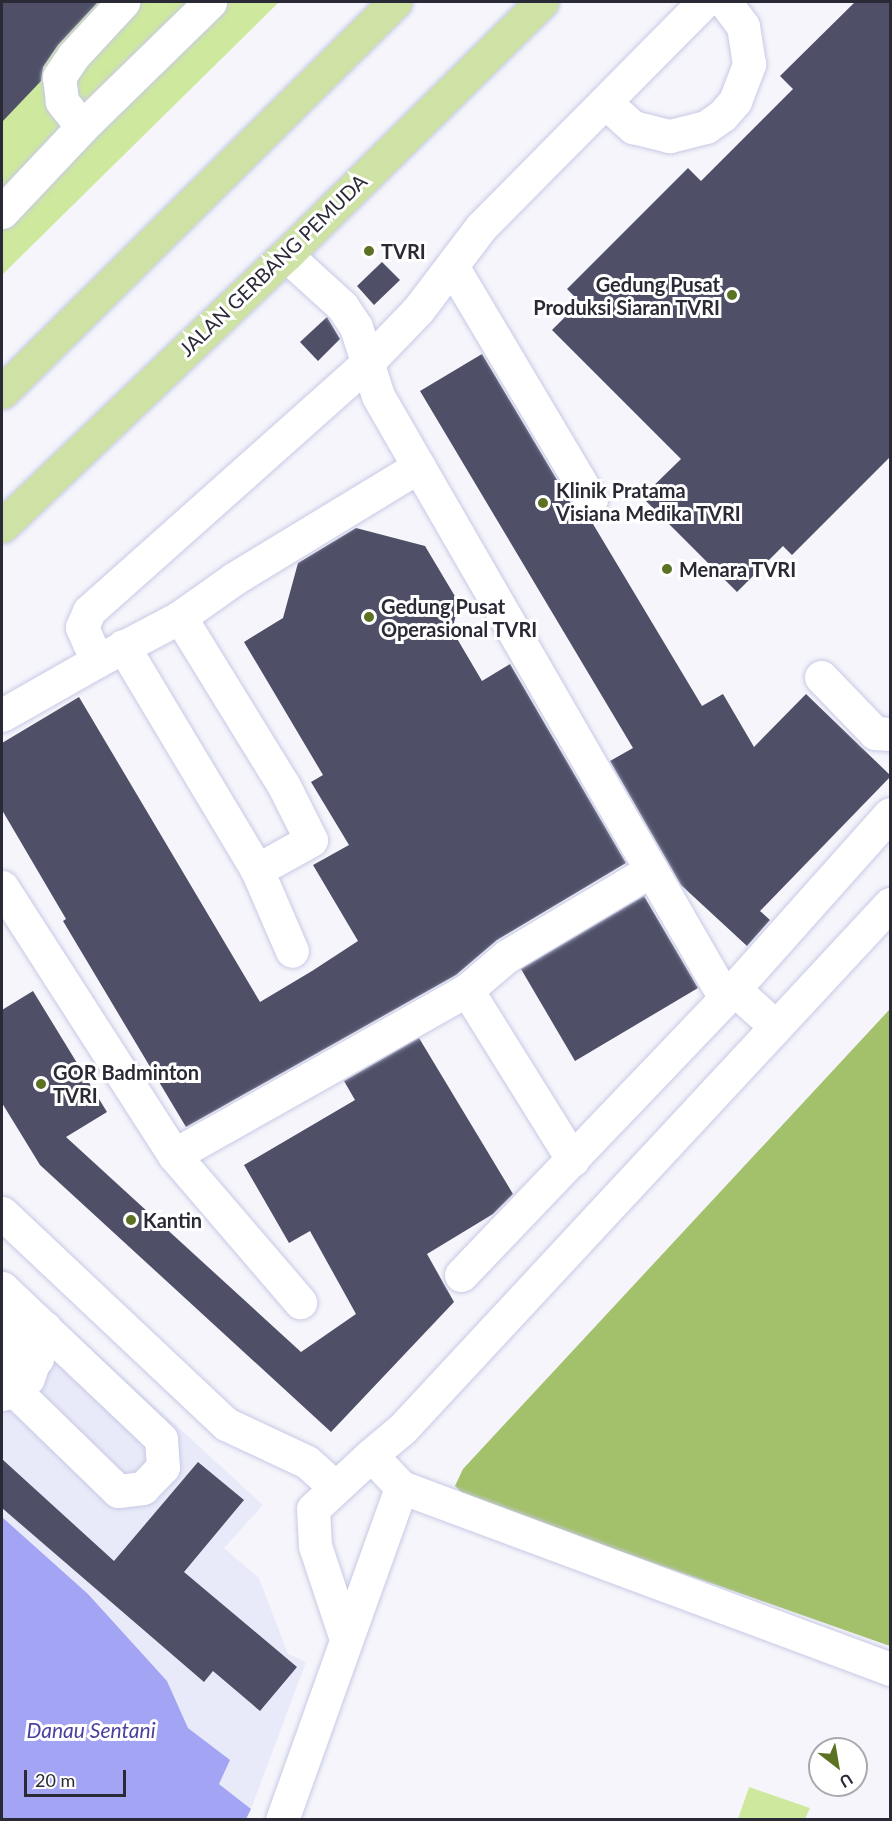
<!DOCTYPE html>
<style>
body{margin:0}
#map{position:relative;width:892px;height:1821px;overflow:hidden;background:#f5f5fb;font-family:Lato,sans-serif}
div>[style]{position:absolute}
.built>*{inset:0;background:#e9eaf9}
.green>*{inset:0;background:#cee99d}
.forest>*{inset:0;background:#a3c06a}
.water>*{inset:0;background:#a4a4f5}
.building>*{inset:0;background:#4f5068}
.roads{filter:drop-shadow(0 0 2px #c7c9e5) drop-shadow(0 0 2px #c7c9e5)}
.minor>*{height:33px;margin:-16.5px;padding:0 16.5px;transform-origin:16.5px;border-radius:16.5px;background:#fff}
.major>*{height:33px;margin:-16.5px;padding:0 16.5px;transform-origin:16.5px;border-radius:16.5px;background:#cee2a6}
.dots>*{width:16px;height:16px;translate:-50% -50%;box-sizing:border-box;border:3px solid #fff;border-radius:50%}
span{translate:-50% -50%;white-space:nowrap;text-align:center;line-height:1.15;-webkit-text-stroke:6px #fff;paint-order:stroke}
.poi-label{font-size:20px;color:#292a35;font-weight:700}
.left{translate:0 -50%;text-align:left}
.right{translate:-100% -50%;text-align:right}
.street-label{font-size:20px;color:#292a35}
.water-label{font-size:21px;color:#4b419f;font-style:italic}
.frame{position:absolute;inset:0;border:3px solid #292a35;pointer-events:none}
.north{position:absolute;left:808px;top:1737px;width:60px;height:60px;box-sizing:border-box;background:#fff;border:2px solid #a9aaae;border-radius:50%;rotate:149deg;font-size:16px;font-weight:700;line-height:24px;text-align:center;color:#292a35}
.north::after{content:'';display:block;margin:auto;width:21px;height:27px;background:#5b7223;clip-path:polygon(50% 0,100% 100%,50% 72%,0 100%)}
.scale{position:absolute;left:24px;top:1770px;width:102px;height:27px;box-sizing:border-box;border:3px solid #292a35;border-top:0;padding-left:8px;font-size:18px;line-height:21px;white-space:nowrap;color:#292a35;-webkit-text-stroke:4px #fff;paint-order:stroke}
</style>
<div id="map">
<div class="built">
<div style="clip-path:polygon(2px 1266px,263px 1505px,224px 1548px,259px 1578px,288px 1654px,306px 1662px,251px 1809px,219px 1784px,229px 1760px,188px 1728px,167px 1681px,88px 1594px,2px 1517px)"></div>
</div>
<div class="green">
<div style="clip-path:polygon(2px 2px,279px 2px,2px 275px)"></div>
<div style="clip-path:polygon(749px 1787px,810px 1808px,805px 1819px,738px 1819px)"></div>
</div>
<div class="forest">
<div style="clip-path:polygon(890px 1009px,890px 1646px,466px 1497px,455px 1486px,463px 1469px)"></div>
</div>
<div class="water">
<div style="clip-path:polygon(2px 1517px,88px 1594px,167px 1681px,188px 1728px,230px 1760px,219px 1784px,251px 1809px,246px 1819px,2px 1819px)"></div>
</div>
<div class="building">
<div style="clip-path:polygon(2px 2px,98px 2px,58px 45px,43px 67px,41px 81px,2px 122px)"></div>
<div style="clip-path:polygon(855px 2px,891px 2px,891px 456px,792px 555px,783px 546px,737px 592px,642px 497px,681px 459px,552px 330px,580px 302px,567px 289px,688px 168px,701px 181px,793px 89px,780px 76px)"></div>
<div style="clip-path:polygon(382px 262px,400px 280px,374px 305px,357px 286px)"></div>
<div style="clip-path:polygon(327px 317px,340px 339px,318px 361px,300px 342px)"></div>
<div style="clip-path:polygon(482px 354px,575px 510px,590px 519px,702px 706px,723px 694px,754px 747px,806px 694px,891px 776px,760px 911px,770px 920px,747px 946px,681px 885px,610px 761px,633px 748px,420px 391px)"></div>
<div style="clip-path:polygon(356px 528px,425px 546px,459px 603px,452px 630px,482px 681px,510px 664px,626px 863px,497px 940px,456px 975px,186px 1127px,63px 921px,66px 919px,2px 810px,2px 743px,79px 697px,260px 1002px,312px 971px,358px 941px,313px 865px,349px 845px,311px 782px,323px 775px,244px 642px,283px 618px,298px 563px)"></div>
<div style="clip-path:polygon(644px 896px,698px 988px,575px 1061px,521px 969px)"></div>
<div style="clip-path:polygon(33px 991px,107px 1112px,66px 1137px,301px 1352px,356px 1314px,310px 1231px,289px 1243px,244px 1165px,355px 1100px,344px 1081px,419px 1038px,513px 1194px,493px 1214px,427px 1254px,454px 1302px,331px 1432px,40px 1165px,2px 1103px,2px 1010px)"></div>
<div style="clip-path:polygon(2px 1459px,114px 1561px,198px 1462px,244px 1500px,184px 1572px,297px 1667px,260px 1711px,213px 1671px,204px 1682px,2px 1508px)"></div>
</div>
<div class="roads">
<div class="minor">
<div style="left:605px;top:102px;width:38px;rotate:42deg"></div>
<div style="left:633px;top:127px;width:38px;rotate:14deg"></div>
<div style="left:670px;top:136px;width:37px;rotate:-14deg"></div>
<div style="left:706px;top:127px;width:19px;rotate:-35deg"></div>
<div style="left:722px;top:116px;width:20px;rotate:-49deg"></div>
<div style="left:735px;top:101px;width:40px;rotate:-69deg"></div>
<div style="left:749px;top:64px;width:38px;rotate:-99deg"></div>
<div style="left:743px;top:26px;width:30px;rotate:-127deg"></div>
<div style="left:82px;top:127px;width:33px;rotate:-128deg"></div>
<div style="left:62px;top:101px;width:24px;rotate:-97deg"></div>
<div style="left:59px;top:77px;width:25px;rotate:-56deg"></div>
<div style="left:73px;top:56px;width:74px;rotate:-47.2deg"></div>
<div style="left:2px;top:212px;width:117px;rotate:-46.7deg"></div>
<div style="left:82px;top:127px;width:179px;rotate:-44.3deg"></div>
<div style="left:286px;top:255px;width:76px;rotate:42.3deg"></div>
<div style="left:342px;top:306px;width:25px;rotate:56deg"></div>
<div style="left:356px;top:327px;width:72px;rotate:72.3deg"></div>
<div style="left:378px;top:396px;width:695px;rotate:60.04deg"></div>
<div style="left:452px;top:266px;width:272px;rotate:59.3deg"></div>
<div style="left:180px;top:617px;width:198px;rotate:58.4deg"></div>
<div style="left:284px;top:786px;width:60px;rotate:63.4deg"></div>
<div style="left:311px;top:840px;width:62px;rotate:150.9deg"></div>
<div style="left:123px;top:646px;width:261px;rotate:59.1deg"></div>
<div style="left:257px;top:870px;width:88px;rotate:66.6deg"></div>
<div style="left:97px;top:661px;width:94px;rotate:-27.9deg"></div>
<div style="left:180px;top:617px;width:67px;rotate:-35.3deg"></div>
<div style="left:235px;top:578px;width:215px;rotate:-31.3deg"></div>
<div style="left:821px;top:677px;width:78px;rotate:46deg"></div>
<div style="left:875px;top:733px;width:15px;rotate:4deg"></div>
<div style="left:2px;top:715px;width:109px;rotate:-29.6deg"></div>
<div style="left:97px;top:661px;width:37px;rotate:-114deg"></div>
<div style="left:82px;top:627px;width:17px;rotate:-66deg"></div>
<div style="left:89px;top:611px;width:371px;rotate:-41.7deg"></div>
<div style="left:366px;top:364px;width:75px;rotate:-46.1deg"></div>
<div style="left:418px;top:310px;width:104px;rotate:-52.8deg"></div>
<div style="left:481px;top:227px;width:317px;rotate:-45.3deg"></div>
<div style="left:2px;top:887px;width:318px;rotate:57.3deg"></div>
<div style="left:174px;top:1155px;width:336px;rotate:-29.4deg"></div>
<div style="left:467px;top:990px;width:200px;rotate:58.1deg"></div>
<div style="left:890px;top:904px;width:717px;rotate:132.91deg"></div>
<div style="left:402px;top:1429px;width:40px;rotate:140deg"></div>
<div style="left:371px;top:1455px;width:44px;rotate:46.8deg"></div>
<div style="left:401px;top:1487px;width:522px;rotate:20.41deg"></div>
<div style="left:734px;top:989px;width:55px;rotate:42.1deg"></div>
<div style="left:467px;top:990px;width:52px;rotate:-40.4deg"></div>
<div style="left:507px;top:956px;width:168px;rotate:-30.8deg"></div>
<div style="left:174px;top:1155px;width:194px;rotate:49.4deg"></div>
<div style="left:2px;top:1213px;width:308px;rotate:43.3deg"></div>
<div style="left:226px;top:1424px;width:89px;rotate:25.1deg"></div>
<div style="left:307px;top:1462px;width:36px;rotate:42deg"></div>
<div style="left:461px;top:1275px;width:395px;rotate:-46.3deg"></div>
<div style="left:734px;top:989px;width:234px;rotate:-48.3deg"></div>
<div style="left:2px;top:1288px;width:219px;rotate:43.5deg"></div>
<div style="left:161px;top:1439px;width:28px;rotate:86deg"></div>
<div style="left:163px;top:1467px;width:29px;rotate:134deg"></div>
<div style="left:143px;top:1488px;width:25px;rotate:173deg"></div>
<div style="left:118px;top:1491px;width:144px;rotate:-135.8deg"></div>
<div style="left:2px;top:1320px;width:52px;rotate:47.4deg"></div>
<div style="left:2px;top:1365px;width:32px;rotate:-55deg"></div>
<div style="left:2px;top:1394px;width:13px;rotate:-13deg"></div>
<div style="left:15px;top:1391px;width:18px;rotate:-45deg"></div>
<div style="left:28px;top:1378px;width:53px;rotate:-71.2deg"></div>
<div style="left:346px;top:1639px;width:98px;rotate:-108.4deg"></div>
<div style="left:315px;top:1546px;width:37px;rotate:-93deg"></div>
<div style="left:313px;top:1509px;width:79px;rotate:-43deg"></div>
<div style="left:282px;top:1820px;width:354px;rotate:-70.3deg"></div>
</div>
<div class="major">
<div style="left:2px;top:392px;width:554px;rotate:-44.78deg"></div>
<div style="left:2px;top:526px;width:393px;rotate:-43.7deg"></div>
<div style="left:286px;top:255px;width:360px;rotate:-44.7deg"></div>
</div>
</div>
<div class="dots">
<div style="left:369px;top:251px;background:#5b7223"></div>
<div style="left:732px;top:295px;background:#5b7223"></div>
<div style="left:543px;top:503px;background:#5b7223"></div>
<div style="left:667px;top:569px;background:#5b7223"></div>
<div style="left:369px;top:617px;background:#5b7223"></div>
<div style="left:41px;top:1084px;background:#5b7223"></div>
<div style="left:131px;top:1220px;background:#5b7223"></div>
</div>
<div class="poi-label">
<span class="left" style="left:381px;top:251px">TVRI</span>
<span class="right" style="left:720px;top:296px">Gedung Pusat<br>Produksi Siaran TVRI</span>
<span class="left" style="left:556px;top:502px">Klinik Pratama<br>Visiana Medika TVRI</span>
<span class="left" style="left:679px;top:569px">Menara TVRI</span>
<span class="left" style="left:381px;top:618px">Gedung Pusat<br>Operasional TVRI</span>
<span class="left" style="left:53px;top:1084px">GOR Badminton<br>TVRI</span>
<span class="left" style="left:143px;top:1220px">Kantin</span>
</div>
<div class="street-label">
<span style="left:273px;top:265px;rotate:-44deg">JALAN GERBANG PEMUDA</span>
</div>
<div class="water-label">
<span style="left:91px;top:1730px">Danau Sentani</span>
</div>
<div class="frame"></div>
<div class="north">U</div>
<div class="scale">20 m</div>
</div>
